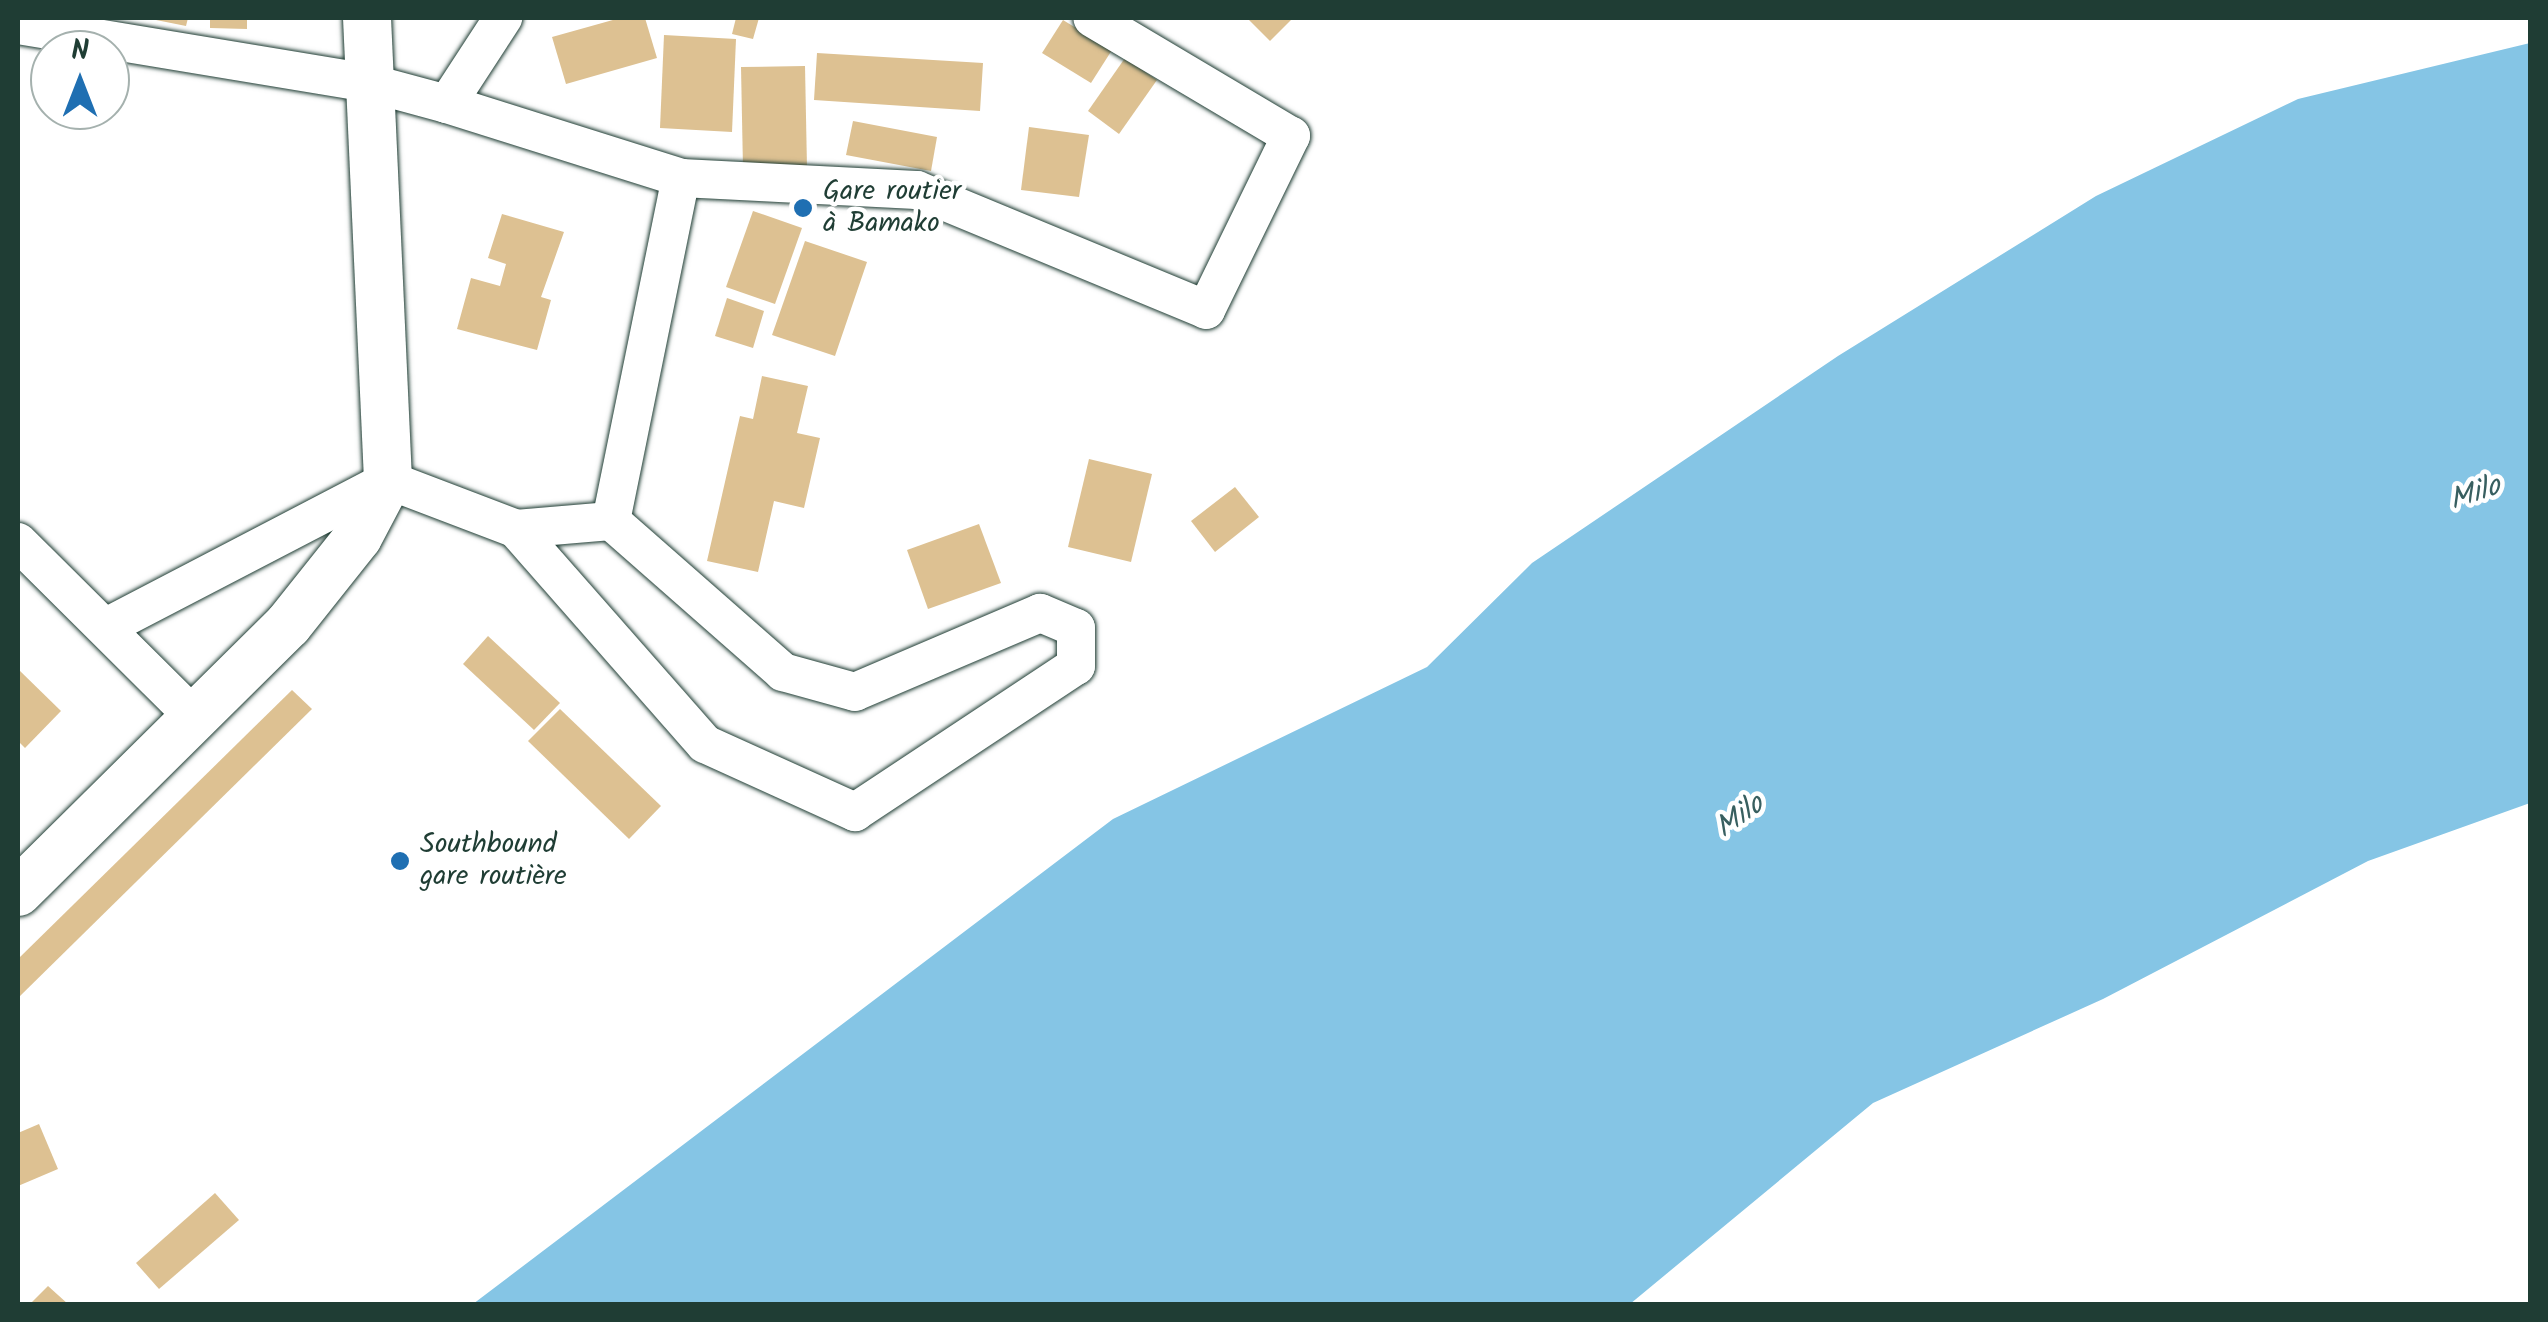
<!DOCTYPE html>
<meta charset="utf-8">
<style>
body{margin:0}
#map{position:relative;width:2548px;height:1322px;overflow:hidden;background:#fff;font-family:Kalam,sans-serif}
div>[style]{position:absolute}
.water>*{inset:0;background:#85c5e5}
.building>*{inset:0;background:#ddc192}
.roads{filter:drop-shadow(0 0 2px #1f3d34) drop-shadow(0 0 2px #1f3d34)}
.minor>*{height:38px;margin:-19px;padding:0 19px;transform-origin:19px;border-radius:19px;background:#fff}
.tertiary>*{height:48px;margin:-24px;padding:0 24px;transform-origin:24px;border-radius:24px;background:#fff}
.dots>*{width:28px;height:28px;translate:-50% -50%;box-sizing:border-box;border:5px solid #fff;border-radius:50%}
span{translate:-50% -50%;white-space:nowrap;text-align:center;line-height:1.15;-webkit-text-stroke:9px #fff;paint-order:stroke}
.poi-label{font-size:28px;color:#1f3d34}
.left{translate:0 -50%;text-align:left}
.water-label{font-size:30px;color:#385f60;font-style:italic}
.frame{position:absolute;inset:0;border:20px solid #1f3d34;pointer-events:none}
.north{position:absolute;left:30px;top:30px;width:100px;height:100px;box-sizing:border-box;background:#fff;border:2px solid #a5b1ae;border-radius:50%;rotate:0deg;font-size:28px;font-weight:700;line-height:40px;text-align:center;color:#1f3d34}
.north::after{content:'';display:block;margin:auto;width:35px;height:45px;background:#1f6fb2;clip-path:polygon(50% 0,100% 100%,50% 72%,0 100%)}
</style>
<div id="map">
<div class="water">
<div style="clip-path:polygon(2530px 43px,2530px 803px,2368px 861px,2103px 999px,1873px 1103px,1630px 1304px,473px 1304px,1113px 819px,1427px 667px,1532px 563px,1838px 356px,2096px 196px,2298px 99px)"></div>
</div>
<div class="building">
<div style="clip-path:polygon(146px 18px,188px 18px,186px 26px)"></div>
<div style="clip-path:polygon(210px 18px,247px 18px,247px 29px,210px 28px)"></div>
<div style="clip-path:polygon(620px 18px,645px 18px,657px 58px,566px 84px,552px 37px)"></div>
<div style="clip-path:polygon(736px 18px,759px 18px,753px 39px,732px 34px)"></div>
<div style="clip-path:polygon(1247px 18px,1293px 18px,1270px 41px)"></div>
<div style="clip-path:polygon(1063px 20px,1112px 50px,1091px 83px,1042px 53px)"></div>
<div style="clip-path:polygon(664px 35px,736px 39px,732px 132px,660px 128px)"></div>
<div style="clip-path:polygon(817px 53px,983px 63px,980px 111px,814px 100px)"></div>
<div style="clip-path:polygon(1125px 58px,1157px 80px,1119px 134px,1088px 111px)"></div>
<div style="clip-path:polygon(805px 66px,807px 168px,743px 169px,741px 67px)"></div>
<div style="clip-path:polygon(853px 121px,937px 137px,931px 171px,846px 155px)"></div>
<div style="clip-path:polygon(1029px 127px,1089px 135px,1079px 197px,1021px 190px)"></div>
<div style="clip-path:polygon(753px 211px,802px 228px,775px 304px,726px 287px)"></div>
<div style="clip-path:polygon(502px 214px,564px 232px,541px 297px,551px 300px,537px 350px,457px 329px,471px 278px,500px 286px,506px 264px,488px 258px)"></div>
<div style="clip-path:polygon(805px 241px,867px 262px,835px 356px,772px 335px)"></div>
<div style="clip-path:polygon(727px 298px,764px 311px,753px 348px,715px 336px)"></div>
<div style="clip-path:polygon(762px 376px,808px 386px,797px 433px,820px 438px,804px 508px,774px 501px,758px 572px,707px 561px,740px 416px,753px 419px)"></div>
<div style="clip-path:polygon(1089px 459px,1152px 474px,1131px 562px,1068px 547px)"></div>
<div style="clip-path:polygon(1235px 487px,1259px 517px,1215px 552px,1191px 521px)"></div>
<div style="clip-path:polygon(979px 524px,1001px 583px,928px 609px,907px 550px)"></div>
<div style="clip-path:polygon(488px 636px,560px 703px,534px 730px,463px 664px)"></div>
<div style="clip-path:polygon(18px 669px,61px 711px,25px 748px,18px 741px)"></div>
<div style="clip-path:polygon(292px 690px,312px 709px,18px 998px,18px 959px)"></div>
<div style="clip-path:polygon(560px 709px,661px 806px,629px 839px,528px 741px)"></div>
<div style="clip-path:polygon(39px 1124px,58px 1169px,18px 1186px,18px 1133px)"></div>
<div style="clip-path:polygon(215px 1193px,239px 1220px,159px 1289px,136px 1263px)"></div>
<div style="clip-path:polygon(48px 1286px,68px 1304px,30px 1304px)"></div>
</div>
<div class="roads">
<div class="minor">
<div style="left:18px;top:25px;width:360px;rotate:9.4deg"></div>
<div style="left:373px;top:84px;width:77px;rotate:15.1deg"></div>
<div style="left:447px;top:104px;width:103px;rotate:-56.9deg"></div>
<div style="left:447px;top:104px;width:245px;rotate:17.5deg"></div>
<div style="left:681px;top:178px;width:236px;rotate:2.9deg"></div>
<div style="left:917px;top:190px;width:313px;rotate:22.5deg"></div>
<div style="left:1206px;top:310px;width:194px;rotate:-64deg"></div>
<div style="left:1291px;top:136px;width:231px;rotate:-149.3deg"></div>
<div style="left:516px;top:529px;width:286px;rotate:48.7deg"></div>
<div style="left:705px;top:744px;width:165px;rotate:24.4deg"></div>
<div style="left:855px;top:812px;width:265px;rotate:-33.5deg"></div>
<div style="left:1076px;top:666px;width:38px;rotate:-90deg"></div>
<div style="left:1076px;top:628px;width:39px;rotate:-157deg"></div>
<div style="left:1040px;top:613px;width:201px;rotate:156.9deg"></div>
<div style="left:855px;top:692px;width:75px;rotate:-164.5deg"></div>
<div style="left:783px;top:672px;width:229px;rotate:-138.7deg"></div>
<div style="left:18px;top:542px;width:250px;rotate:44.8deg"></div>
<div style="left:108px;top:626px;width:316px;rotate:-27.5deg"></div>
<div style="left:388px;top:480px;width:137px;rotate:20.9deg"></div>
<div style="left:516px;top:529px;width:95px;rotate:-4.8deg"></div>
<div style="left:611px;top:521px;width:350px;rotate:-78.5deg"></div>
</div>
<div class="tertiary">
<div style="left:18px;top:892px;width:380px;rotate:-44.7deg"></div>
<div style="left:288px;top:625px;width:112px;rotate:-51.5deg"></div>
<div style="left:358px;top:537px;width:64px;rotate:-62.2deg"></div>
<div style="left:388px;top:480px;width:462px;rotate:-92.6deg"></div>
</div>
</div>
<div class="dots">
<div style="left:803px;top:208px;background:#1f6fb2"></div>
<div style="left:400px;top:861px;background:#1f6fb2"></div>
</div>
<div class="poi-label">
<span class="left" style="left:823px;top:208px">Gare routier<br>à Bamako</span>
<span class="left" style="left:420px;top:861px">Southbound<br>gare routière</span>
</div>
<div class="water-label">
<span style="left:2475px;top:494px;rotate:-19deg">Milo</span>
<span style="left:1740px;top:817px;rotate:-36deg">Milo</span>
</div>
<div class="frame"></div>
<div class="north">N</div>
</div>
